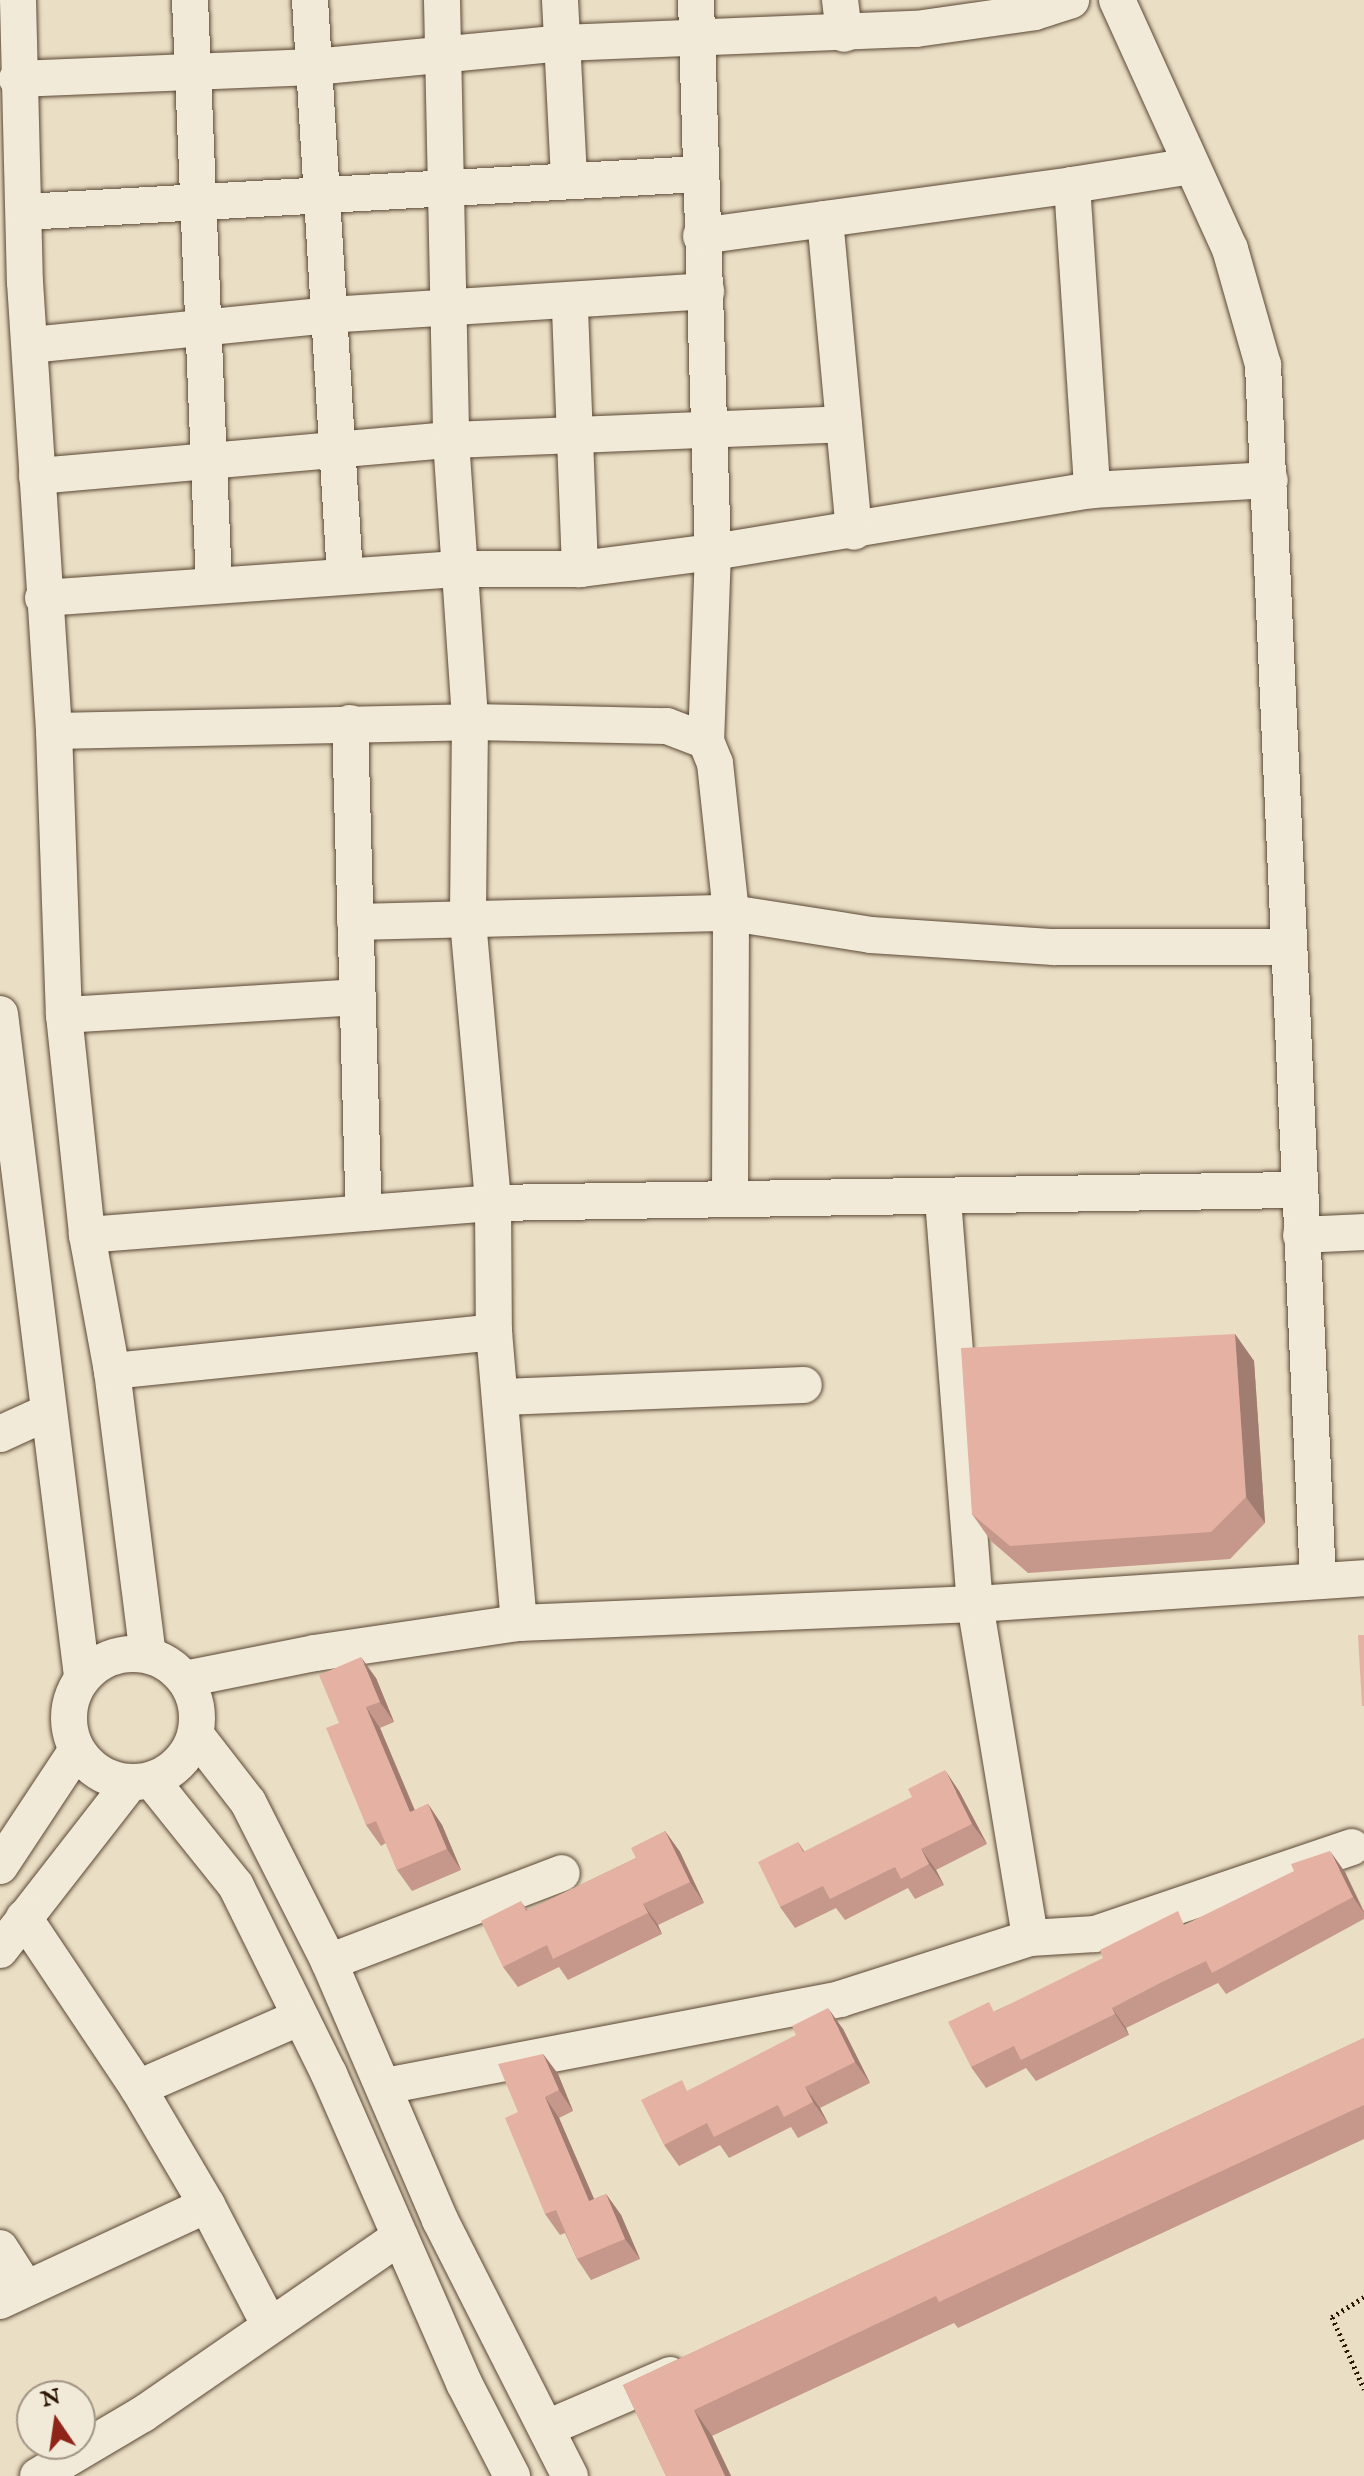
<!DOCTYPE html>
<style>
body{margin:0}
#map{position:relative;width:1364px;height:2476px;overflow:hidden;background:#eadec5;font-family:"IM FELL English",serif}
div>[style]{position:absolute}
.path>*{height:5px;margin-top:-2.5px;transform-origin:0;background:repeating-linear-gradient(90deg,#2b1604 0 2px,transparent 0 6px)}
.roads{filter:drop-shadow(0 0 2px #5b4834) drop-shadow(0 0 2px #5b4834)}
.minor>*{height:36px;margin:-18px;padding:0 18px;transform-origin:18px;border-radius:18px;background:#f1ead9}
.minor>.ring{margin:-18px;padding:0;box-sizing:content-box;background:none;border:36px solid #f1ead9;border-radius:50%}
.wall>*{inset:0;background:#c5988b}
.shaded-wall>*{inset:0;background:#a07c71}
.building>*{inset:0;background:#e5b1a2}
span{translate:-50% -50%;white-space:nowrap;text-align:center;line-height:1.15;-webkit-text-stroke:8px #f1ead9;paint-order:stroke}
.north{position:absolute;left:16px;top:2380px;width:80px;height:80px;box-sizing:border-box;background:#f1ead9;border:2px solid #a29584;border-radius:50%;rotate:347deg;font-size:22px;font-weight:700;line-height:32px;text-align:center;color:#2b1604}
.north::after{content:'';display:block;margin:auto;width:28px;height:36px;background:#8f2418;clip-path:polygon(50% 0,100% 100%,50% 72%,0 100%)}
</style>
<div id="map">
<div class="path">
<div style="left:1364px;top:2297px;width:38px;rotate:148deg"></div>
<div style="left:1332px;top:2317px;width:79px;rotate:66deg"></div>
</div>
<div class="roads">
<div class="minor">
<div style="left:18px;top:0;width:282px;rotate:88.6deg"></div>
<div style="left:25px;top:282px;width:450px;rotate:86.3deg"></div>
<div style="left:54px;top:731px;width:284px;rotate:88deg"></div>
<div style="left:64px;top:1015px;width:221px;rotate:84deg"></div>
<div style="left:87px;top:1235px;width:138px;rotate:79.6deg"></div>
<div style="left:112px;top:1371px;width:285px;rotate:82.8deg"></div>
<div style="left:190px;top:0;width:584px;rotate:87.65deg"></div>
<div style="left:310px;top:0;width:577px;rotate:86.52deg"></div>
<div style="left:442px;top:0;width:440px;rotate:88.8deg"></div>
<div style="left:451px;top:440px;width:283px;rotate:86.1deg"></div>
<div style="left:470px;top:722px;width:199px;rotate:90.6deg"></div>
<div style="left:468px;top:921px;width:283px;rotate:84.9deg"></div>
<div style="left:493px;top:1203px;width:129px;rotate:89.6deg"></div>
<div style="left:494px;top:1332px;width:292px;rotate:85.1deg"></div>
<div style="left:560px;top:0;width:179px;rotate:87.1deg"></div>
<div style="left:696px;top:0;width:552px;rotate:88.24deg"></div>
<div style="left:713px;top:552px;width:384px;rotate:-9.3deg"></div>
<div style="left:1092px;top:490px;width:178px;rotate:-3.2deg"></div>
<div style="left:840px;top:0;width:34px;rotate:83deg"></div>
<div style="left:1117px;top:0;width:273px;rotate:65.6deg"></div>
<div style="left:1230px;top:249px;width:121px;rotate:74.1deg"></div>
<div style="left:1263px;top:365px;width:1215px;rotate:87.41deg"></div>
<div style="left:17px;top:79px;width:297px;rotate:-2.3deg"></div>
<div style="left:314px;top:67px;width:249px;rotate:-5.5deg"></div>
<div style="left:562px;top:43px;width:354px;rotate:-2.3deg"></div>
<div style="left:916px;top:29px;width:120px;rotate:-8.1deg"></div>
<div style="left:1035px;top:12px;width:38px;rotate:-18deg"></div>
<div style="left:1072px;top:185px;width:121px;rotate:-9deg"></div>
<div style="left:24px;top:212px;width:677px;rotate:-3.22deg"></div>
<div style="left:825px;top:219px;width:314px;rotate:84.7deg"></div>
<div style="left:701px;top:236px;width:374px;rotate:-7.8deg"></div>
<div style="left:1072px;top:185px;width:306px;rotate:86.2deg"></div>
<div style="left:30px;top:345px;width:300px;rotate:-5.7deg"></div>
<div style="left:328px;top:315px;width:379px;rotate:-3.6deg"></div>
<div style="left:37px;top:476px;width:416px;rotate:-5deg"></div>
<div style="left:451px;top:440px;width:393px;rotate:-2.3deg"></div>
<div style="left:580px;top:569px;width:134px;rotate:-7.3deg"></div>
<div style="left:713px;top:552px;width:189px;rotate:92.1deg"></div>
<div style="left:43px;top:598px;width:415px;rotate:-4deg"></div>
<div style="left:457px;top:569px;width:123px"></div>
<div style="left:580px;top:569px;width:266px;rotate:-92.2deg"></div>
<div style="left:350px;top:723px;width:490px;rotate:88.4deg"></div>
<div style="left:54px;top:731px;width:416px;rotate:-1.2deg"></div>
<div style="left:470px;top:722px;width:197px;rotate:1.2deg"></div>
<div style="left:667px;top:726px;width:42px;rotate:21deg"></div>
<div style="left:706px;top:741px;width:24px;rotate:68deg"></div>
<div style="left:715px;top:763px;width:151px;rotate:83.9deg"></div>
<div style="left:731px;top:913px;width:285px;rotate:90.2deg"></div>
<div style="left:355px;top:922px;width:376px;rotate:-1.4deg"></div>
<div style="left:731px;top:913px;width:142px;rotate:8.9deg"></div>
<div style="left:871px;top:935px;width:183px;rotate:3.8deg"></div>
<div style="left:1054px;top:947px;width:233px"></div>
<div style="left:0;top:1014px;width:667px;rotate:82.94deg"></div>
<div style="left:64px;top:1015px;width:294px;rotate:-3.5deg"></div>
<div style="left:943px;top:1199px;width:406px;rotate:85.5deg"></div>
<div style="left:975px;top:1604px;width:338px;rotate:80.6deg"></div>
<div style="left:87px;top:1235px;width:407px;rotate:-4.5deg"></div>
<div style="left:493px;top:1203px;width:805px;rotate:-0.93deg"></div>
<div style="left:1301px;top:1235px;width:63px;rotate:-2.7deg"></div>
<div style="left:112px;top:1371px;width:384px;rotate:-5.8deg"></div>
<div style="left:502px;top:1397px;width:302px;rotate:-2.3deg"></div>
<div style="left:0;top:1434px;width:51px;rotate:-24.5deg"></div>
<div class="ring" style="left:69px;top:1654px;width:92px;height:92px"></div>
<div style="left:185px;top:1679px;width:133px;rotate:-11.3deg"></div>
<div style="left:315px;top:1653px;width:206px;rotate:-8.4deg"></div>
<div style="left:519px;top:1623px;width:456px;rotate:-2.4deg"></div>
<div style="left:975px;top:1604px;width:390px;rotate:-3.8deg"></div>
<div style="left:196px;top:1735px;width:85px;rotate:52.2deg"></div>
<div style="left:248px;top:1802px;width:179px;rotate:63.1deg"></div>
<div style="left:329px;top:1962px;width:281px;rotate:66.7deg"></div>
<div style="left:440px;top:2220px;width:287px;rotate:63.1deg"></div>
<div style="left:152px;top:1781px;width:134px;rotate:51.3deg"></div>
<div style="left:236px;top:1886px;width:210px;rotate:63.7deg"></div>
<div style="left:329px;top:2074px;width:337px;rotate:66.4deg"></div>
<div style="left:464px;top:2383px;width:105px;rotate:62.7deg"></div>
<div style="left:0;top:1866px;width:138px;rotate:-56.5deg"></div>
<div style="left:0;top:1950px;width:210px;rotate:-52.1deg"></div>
<div style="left:329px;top:1962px;width:249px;rotate:-20.9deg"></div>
<div style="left:385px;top:2086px;width:463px;rotate:-10.8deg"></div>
<div style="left:840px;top:1999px;width:200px;rotate:-17.8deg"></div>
<div style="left:1030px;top:1938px;width:65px;rotate:-3.5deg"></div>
<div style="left:1095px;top:1934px;width:271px;rotate:-18.7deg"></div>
<div style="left:138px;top:2088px;width:175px;rotate:-23.6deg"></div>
<div style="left:207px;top:2205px;width:136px;rotate:62.5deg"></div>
<div style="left:0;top:2248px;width:46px;rotate:57.3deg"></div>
<div style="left:0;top:2301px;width:228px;rotate:-24.9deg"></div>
<div style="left:207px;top:2205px;width:136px;rotate:-120.5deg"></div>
<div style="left:138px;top:2088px;width:205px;rotate:-123.8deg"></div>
<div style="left:547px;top:2428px;width:134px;rotate:-23.3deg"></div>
<div style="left:38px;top:2476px;width:122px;rotate:-30.6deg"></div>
<div style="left:143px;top:2414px;width:312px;rotate:-34.6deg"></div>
</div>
</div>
<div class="wall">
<div style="clip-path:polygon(1235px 1334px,1254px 1361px,1265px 1523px,1230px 1559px,1028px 1573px,991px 1541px,972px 1514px)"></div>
<div style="clip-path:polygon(376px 1678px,394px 1722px,380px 1728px,415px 1810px,428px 1804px,442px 1825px,461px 1870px,412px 1891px,397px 1870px,386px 1843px,381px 1846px,366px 1825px,339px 1723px)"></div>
<div style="clip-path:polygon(959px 1791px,987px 1844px,936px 1870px,944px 1885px,915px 1899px,908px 1888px,845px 1920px,836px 1908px,795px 1928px,780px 1907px,798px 1842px,805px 1852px)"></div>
<div style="clip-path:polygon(665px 1831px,680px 1852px,704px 1903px,658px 1925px,662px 1934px,568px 1980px,559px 1967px,518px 1987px,503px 1967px,521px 1902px,528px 1910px,636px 1858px)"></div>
<div style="clip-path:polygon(1345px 1872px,1364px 1911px,1364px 1919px,1226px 1994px,1218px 1983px,1126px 2028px,1129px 2035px,1036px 2081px,1026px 2068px,986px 2088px,971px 2067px,995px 2011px,1187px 1924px)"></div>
<div style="clip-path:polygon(843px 2029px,870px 2083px,820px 2108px,828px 2123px,798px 2138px,791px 2127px,729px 2158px,720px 2145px,679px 2166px,664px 2145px,689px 2090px)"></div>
<div style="clip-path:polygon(1364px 2038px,1364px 2139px,958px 2328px,954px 2323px,712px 2436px,731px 2476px,666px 2476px,623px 2385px)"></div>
<div style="clip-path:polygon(543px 2054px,558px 2074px,573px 2111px,559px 2118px,594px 2199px,606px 2194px,621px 2215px,640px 2259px,591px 2280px,577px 2259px,565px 2233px,560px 2235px,545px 2214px)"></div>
</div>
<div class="shaded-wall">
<div style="clip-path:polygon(1235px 1334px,1254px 1361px,1265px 1523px,1246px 1497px)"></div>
<div style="clip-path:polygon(361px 1657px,376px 1678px,394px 1722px,380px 1702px)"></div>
<div style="clip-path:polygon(366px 1707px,380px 1728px,424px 1833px,410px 1812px)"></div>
<div style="clip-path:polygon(945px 1770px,959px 1791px,987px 1844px,972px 1824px)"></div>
<div style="clip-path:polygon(428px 1804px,442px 1825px,461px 1870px,447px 1849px)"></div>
<div style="clip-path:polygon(665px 1831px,680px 1852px,704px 1903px,690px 1882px)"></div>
<div style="clip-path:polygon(921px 1849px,936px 1870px,944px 1885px,929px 1864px)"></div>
<div style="clip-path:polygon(1330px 1851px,1345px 1872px,1364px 1913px,1353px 1897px)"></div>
<div style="clip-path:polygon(643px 1904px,658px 1925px,662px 1934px,648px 1913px)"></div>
<div style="clip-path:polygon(828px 2008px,843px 2029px,870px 2083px,855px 2062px)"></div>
<div style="clip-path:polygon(1112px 2008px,1126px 2028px,1129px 2035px,1115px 2014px)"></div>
<div style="clip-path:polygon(543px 2054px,558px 2074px,573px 2111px,559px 2090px)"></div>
<div style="clip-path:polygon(805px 2087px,820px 2108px,828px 2123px,813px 2102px)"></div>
<div style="clip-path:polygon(545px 2097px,559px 2118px,604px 2222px,589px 2201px)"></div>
<div style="clip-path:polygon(606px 2194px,621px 2215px,640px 2259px,625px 2239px)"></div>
<div style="clip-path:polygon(694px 2410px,712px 2436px,731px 2476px,725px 2476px)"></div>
</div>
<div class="building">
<div style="clip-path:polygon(1235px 1334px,1246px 1497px,1211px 1532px,1010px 1546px,972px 1514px,961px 1348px)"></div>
<div style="clip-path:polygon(1358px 1635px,1364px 1635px,1364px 1706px,1362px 1706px)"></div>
<div style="clip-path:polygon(361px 1657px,380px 1702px,366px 1707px,410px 1812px,428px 1804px,447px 1849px,397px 1870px,376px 1821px,366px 1825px,326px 1728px,339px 1723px,319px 1675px)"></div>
<div style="clip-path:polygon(945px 1770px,972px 1824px,921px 1849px,929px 1864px,901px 1879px,895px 1867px,830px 1899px,823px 1886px,780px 1907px,758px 1862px,798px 1842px,803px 1852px,912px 1797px,908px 1789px)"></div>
<div style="clip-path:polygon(665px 1831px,690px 1882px,643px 1904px,648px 1913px,553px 1959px,547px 1945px,503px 1967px,481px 1921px,521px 1901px,526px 1911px,636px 1858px,631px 1848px)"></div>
<div style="clip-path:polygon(1330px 1851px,1353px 1897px,1212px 1973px,1206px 1961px,1162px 1982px,1112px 2008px,1115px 2014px,1021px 2060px,1014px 2046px,971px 2067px,948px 2022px,989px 2002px,994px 2012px,1103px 1958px,1100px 1950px,1178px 1911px,1184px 1925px,1294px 1871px,1291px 1864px)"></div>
<div style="clip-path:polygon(828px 2008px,855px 2062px,805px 2087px,813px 2102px,784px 2117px,778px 2105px,714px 2137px,707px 2123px,664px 2145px,641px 2100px,682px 2080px,687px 2091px,796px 2035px,792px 2026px)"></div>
<div style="clip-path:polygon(1364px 2038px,1364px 2105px,939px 2302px,936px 2296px,694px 2410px,725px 2476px,666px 2476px,623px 2385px)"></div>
<div style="clip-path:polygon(543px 2054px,559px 2090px,545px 2097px,589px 2201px,606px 2194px,625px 2239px,577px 2259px,556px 2210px,545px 2214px,505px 2118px,518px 2112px,498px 2064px)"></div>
</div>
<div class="north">N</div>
</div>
